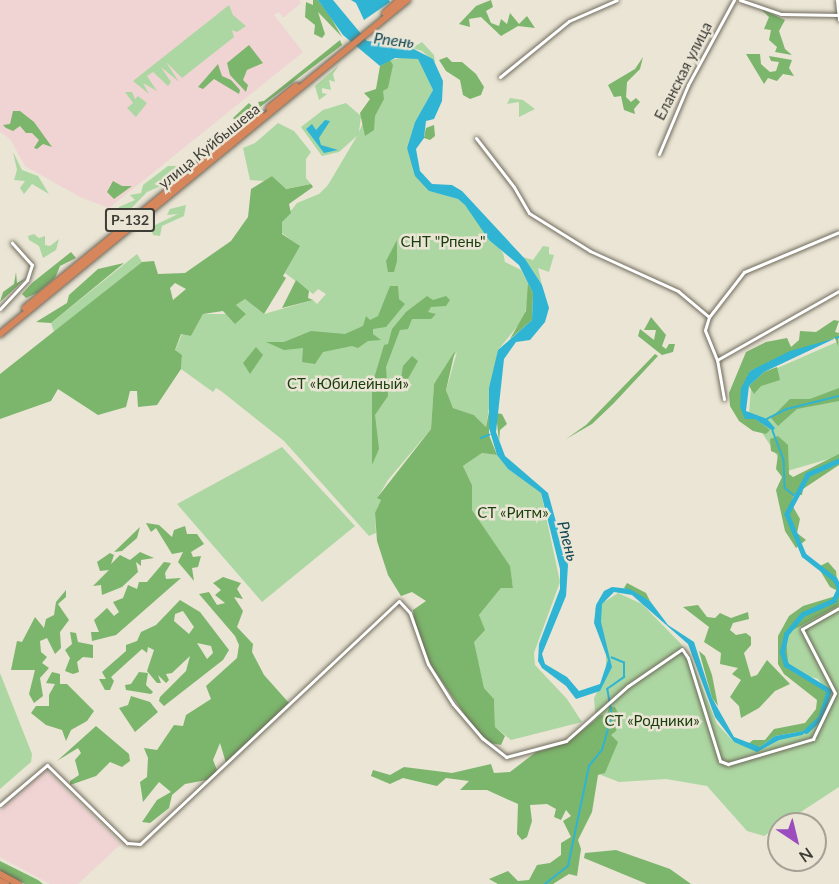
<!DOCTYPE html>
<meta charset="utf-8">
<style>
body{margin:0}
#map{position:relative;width:839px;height:884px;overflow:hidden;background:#eae5d5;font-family:Lato,sans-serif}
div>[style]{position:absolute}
.industrial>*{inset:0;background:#efd4d3}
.green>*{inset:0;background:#add7a2}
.forest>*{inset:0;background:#7cb56c}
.water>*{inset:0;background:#2fb4d3}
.stream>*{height:1.5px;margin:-0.75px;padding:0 0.75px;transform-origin:0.75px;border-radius:0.75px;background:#2fb4d3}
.river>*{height:4.5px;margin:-2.25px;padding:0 2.25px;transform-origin:2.25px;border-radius:2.25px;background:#2fb4d3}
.roads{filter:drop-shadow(0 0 2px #696456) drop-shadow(0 0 2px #696456)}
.minor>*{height:3px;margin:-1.5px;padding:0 1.5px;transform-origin:1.5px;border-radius:1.5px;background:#fff}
.trunk>*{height:6px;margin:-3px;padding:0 3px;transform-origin:3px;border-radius:3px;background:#d7865c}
span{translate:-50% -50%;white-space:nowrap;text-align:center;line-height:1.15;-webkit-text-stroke:5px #eae5d5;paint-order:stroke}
.shield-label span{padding:2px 4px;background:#eae5d5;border:2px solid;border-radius:4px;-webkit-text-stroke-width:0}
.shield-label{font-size:14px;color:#3d3c35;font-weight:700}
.street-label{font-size:15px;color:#3d3c35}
.park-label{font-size:15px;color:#193e0c}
.water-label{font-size:16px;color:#0f4653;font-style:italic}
.north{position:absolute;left:767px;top:812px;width:60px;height:60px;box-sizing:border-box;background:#eae5d5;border:2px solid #a5a195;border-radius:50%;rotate:145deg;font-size:16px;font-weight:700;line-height:24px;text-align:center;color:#3d3c35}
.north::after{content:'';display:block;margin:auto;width:21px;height:27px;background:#9b4dbe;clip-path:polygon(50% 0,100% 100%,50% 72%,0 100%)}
</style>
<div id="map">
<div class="industrial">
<div style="clip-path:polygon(0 0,299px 0,301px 3px,283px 18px,279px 12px,274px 15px,303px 52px,109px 208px,80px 197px,25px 166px,10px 139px,0 132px)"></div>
<div style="clip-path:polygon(46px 770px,121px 844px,78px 884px,50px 884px,0 857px,0 811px)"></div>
</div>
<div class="green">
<div style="clip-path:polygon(229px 5px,233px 15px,246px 26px,237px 32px,232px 30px,234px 37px,182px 78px,166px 62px,179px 82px,161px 67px,171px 82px,168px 86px,153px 72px,147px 76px,157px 91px,143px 83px,149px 94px,133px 81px)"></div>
<div style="clip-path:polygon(422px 42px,434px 55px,435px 63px,422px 51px,412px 48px)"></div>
<div style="clip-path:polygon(407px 57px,418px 58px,433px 90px,415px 122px,407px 148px,429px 191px,458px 199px,465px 205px,503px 253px,505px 262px,521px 270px,528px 283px,528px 299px,524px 318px,498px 350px,486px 427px,474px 415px,453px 408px,446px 390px,457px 352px,434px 384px,431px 429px,388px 480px,378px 497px,381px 500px,375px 514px,376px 533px,369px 536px,284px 441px,221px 391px,216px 388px,213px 392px,181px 369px,182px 355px,175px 351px,182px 334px,191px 336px,203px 314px,246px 314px,236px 305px,245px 299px,264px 314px,313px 300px,317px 304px,326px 294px,318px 289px,313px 294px,285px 273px,299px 246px,282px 233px,282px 222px,297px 203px,319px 194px,328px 185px,357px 136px,339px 152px,322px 156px,301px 127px,323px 110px,346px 103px,361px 116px,359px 132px,390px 60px)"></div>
<div style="clip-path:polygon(339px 65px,333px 74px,335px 82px,329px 80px,331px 90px,322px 88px,322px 93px,327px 94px,319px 100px,315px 86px)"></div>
<div style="clip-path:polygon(125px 92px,132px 92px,135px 99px,138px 96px,147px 103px,136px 117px,127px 108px,133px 103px)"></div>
<div style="clip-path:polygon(510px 98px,523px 100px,535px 109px,519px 117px,519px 102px,507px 104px)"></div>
<div style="clip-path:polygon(278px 123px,294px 131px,311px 152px,306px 159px,306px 178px,311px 184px,285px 189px,272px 176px,265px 181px,250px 180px,243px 148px,255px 143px)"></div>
<div style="clip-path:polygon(13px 152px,22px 170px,38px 176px,49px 194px,32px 184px,24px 194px,20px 188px,25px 181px,14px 180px,17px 170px)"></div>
<div style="clip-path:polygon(168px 166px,185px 166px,164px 179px,161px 186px,147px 192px,122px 218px,115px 216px,119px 207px,135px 200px,130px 195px,141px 193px,143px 185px)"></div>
<div style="clip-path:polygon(186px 205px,184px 216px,162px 226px,160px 236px,153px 235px,151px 227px,178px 214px,167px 215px,170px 209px)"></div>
<div style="clip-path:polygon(34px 234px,39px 238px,45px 236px,45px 245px,50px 246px,59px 239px,56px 250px,43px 258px,39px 246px,29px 240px,28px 236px)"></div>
<div style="clip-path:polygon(543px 246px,549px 247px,549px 254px,554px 255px,549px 272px,538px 268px,542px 285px,523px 257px,533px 260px)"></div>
<div style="clip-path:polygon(137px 254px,142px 262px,54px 332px,51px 323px)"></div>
<div style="clip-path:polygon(839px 341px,839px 456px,787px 471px,749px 413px,751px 388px,766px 373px)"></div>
<div style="clip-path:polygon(282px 447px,355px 526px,262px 602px,177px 504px)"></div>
<div style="clip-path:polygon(482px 453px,497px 455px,508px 469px,541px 493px,560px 582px,534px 653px,535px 665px,567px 699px,582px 722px,511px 740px,495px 727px,494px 699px,484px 688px,473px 642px,479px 615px,501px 588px,513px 587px,509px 566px,472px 510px,472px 485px,463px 466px)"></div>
<div style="clip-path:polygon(618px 593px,642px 604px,681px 644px,690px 657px,717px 724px,734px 742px,753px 749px,808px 728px,827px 691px,818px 679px,794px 672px,786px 662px,783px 646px,787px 630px,839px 593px,839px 787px,764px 836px,747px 831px,707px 786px,666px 779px,619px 782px,601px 775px,594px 698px,606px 675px,606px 651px,595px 608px)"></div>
<div style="clip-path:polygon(0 673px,32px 754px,31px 762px,0 789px)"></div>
</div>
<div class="forest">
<div style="clip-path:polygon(313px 0,318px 0,330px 16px,342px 37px,318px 12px,325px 34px,322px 38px,314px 34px,315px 25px,305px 17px,306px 2px,313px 5px)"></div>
<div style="clip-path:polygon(491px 0,493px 7px,486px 11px,491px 23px,499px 26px,501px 19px,507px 24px,510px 13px,519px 24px,527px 16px,535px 28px,518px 26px,501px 36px,481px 17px,469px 19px,470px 27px,459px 24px,476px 6px)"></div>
<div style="clip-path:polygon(761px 9px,785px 20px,779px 31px,785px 49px,792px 55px,775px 52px,777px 47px,769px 40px,771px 30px,764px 29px,769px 17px)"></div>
<div style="clip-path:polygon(340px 40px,342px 45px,260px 107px,258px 102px,264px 101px)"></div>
<div style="clip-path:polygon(249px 45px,263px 63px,247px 70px,243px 80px,248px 85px,246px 92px,230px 75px,227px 63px)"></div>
<div style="clip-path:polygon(746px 54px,760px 54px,761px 64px,770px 72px,776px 71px,779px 62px,771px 61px,769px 56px,792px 60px,789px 68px,794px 76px,783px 74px,777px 81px,768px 78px,764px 84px)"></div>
<div style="clip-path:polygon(447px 57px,452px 62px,462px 62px,476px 74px,484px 87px,481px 95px,470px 99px,463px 95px,460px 80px,446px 71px,439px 60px)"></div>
<div style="clip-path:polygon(643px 57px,640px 69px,627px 82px,626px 97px,631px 102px,636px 98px,640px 102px,634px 109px,635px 114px,624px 110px,621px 96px,614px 97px,608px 85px,635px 69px)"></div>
<div style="clip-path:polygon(390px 60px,393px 65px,388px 88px,383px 91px,384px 99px,375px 116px,374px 130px,365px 136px,360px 113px,370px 99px,364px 93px,376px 89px,380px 66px)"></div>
<div style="clip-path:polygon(218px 64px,222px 76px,231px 80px,240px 90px,239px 94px,214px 79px,203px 89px,198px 87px)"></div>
<div style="clip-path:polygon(249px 103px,254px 108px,236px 121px,233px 118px)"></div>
<div style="clip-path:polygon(13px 111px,20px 111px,34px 122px,52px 147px,43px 144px,37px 149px,34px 148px,39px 140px,32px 133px,26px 133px,20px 126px,13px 131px,6px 128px,3px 125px,10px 124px)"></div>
<div style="clip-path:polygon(434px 125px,435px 136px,430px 140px,424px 138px,426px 128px)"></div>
<div style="clip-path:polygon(evenodd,272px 176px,286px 189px,311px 184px,313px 187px,289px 204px,291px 213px,282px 222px,282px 234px,300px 246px,283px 276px,286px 278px,264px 314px,245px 299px,236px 305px,246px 314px,235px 324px,223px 311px,203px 314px,191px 336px,181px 334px,175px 350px,182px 355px,181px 369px,157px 405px,138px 407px,137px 391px,130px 391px,126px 407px,98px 415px,58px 389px,51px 401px,0 419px,0 374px,142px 262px,154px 261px,158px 274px,185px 273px,231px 241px,248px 217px,251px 189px,272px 176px,175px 283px,186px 289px,173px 300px,170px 288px,175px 283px)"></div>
<div style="clip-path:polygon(113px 181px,122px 186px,132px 186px,114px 199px,107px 192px)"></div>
<div style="clip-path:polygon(397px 240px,397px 261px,394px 272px,388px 272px,386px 261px)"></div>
<div style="clip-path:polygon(71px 252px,76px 258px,60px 266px,55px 278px,37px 293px,26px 298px,22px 294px,32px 283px)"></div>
<div style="clip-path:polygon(124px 263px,51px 323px,36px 322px,67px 303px,69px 295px,98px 269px)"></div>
<div style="clip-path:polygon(16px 272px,17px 283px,26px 278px,0 302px,3px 292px,14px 284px)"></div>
<div style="clip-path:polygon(296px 280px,309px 291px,308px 298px,313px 300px,282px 308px)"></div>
<div style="clip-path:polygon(528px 283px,533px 293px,532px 320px,510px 339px,526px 311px)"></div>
<div style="clip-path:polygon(390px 286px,398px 286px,399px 299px,405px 304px,386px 327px,373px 329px,373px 334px,381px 340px,368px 341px,358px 348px,352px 346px,323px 352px,315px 364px,302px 362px,303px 348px,284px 350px,266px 342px,284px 342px,311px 331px,345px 334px,363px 326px,366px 316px,370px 320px,378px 316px)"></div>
<div style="clip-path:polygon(427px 296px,433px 300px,446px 296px,450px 300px,446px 306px,431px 307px,428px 312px,436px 314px,431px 319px,412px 319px,408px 329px,400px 330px,386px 367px,388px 396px,375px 415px,379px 449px,372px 465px,372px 385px,384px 345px,388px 344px,392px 329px,406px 312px)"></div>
<div style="clip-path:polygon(651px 317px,666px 335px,662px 346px,666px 349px,669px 344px,675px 344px,673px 352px,662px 355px,638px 336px,640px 329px,654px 340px,656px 330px,644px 330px)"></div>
<div style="clip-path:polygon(834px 320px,839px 321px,835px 332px,839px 333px,838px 346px,835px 338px,750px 371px,740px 407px,770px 430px,766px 434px,753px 431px,739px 421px,730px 406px,729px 393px,746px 352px,766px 342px,787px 338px,791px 347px,799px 340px,800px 331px,816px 332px)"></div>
<div style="clip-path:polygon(256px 347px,263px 355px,250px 374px,243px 363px)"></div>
<div style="clip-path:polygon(455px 351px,446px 390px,453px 408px,474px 415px,486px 427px,489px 412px,489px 435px,497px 455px,482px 453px,463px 466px,472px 485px,472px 510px,510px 566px,513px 588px,501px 588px,479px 615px,485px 630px,474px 642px,484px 688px,494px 699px,495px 727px,505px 736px,501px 745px,490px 743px,474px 728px,432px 667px,416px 633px,413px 610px,426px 601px,412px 592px,401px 596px,388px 575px,377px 541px,375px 513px,381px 500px,377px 498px,431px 429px,434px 384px)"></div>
<div style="clip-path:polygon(655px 354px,658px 356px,613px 404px,592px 424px,566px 439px,586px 425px)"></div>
<div style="clip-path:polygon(412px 356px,418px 361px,405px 384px,401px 379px,403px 366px)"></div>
<div style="clip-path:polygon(777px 367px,780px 380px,761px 386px,754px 394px,749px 386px,764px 372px)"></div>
<div style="clip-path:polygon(839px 388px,839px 401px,797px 409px,778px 426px,771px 418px,790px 399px,810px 399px)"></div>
<div style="clip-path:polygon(496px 413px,502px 414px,507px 424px,500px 430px,499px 442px)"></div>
<div style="clip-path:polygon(778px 436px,788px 445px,789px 474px,793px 477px,839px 454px,839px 465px,803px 489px,802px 495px,794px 495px,791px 503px,800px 519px,797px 533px,806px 540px,796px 548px,785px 531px,776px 490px,782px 477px,776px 469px,778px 454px,771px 451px,770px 439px)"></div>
<div style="clip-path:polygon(146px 523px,159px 525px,172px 537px,174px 530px,185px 526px,187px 534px,197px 534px,204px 544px,191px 552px,193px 557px,201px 556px,198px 567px,192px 568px,194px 581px,178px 562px,183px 552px,172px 554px,156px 528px,151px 532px)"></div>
<div style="clip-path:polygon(140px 527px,137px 538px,122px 551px,114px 552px)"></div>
<div style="clip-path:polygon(140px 552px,154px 558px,141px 560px,141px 566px,136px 562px,138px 572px,122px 587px,102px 595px,101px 585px,93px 586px,109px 570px,100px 571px,97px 562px,110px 553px,114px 555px,111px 564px,120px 555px,130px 560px)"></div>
<div style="clip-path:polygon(164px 562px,171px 563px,165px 573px,166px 579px,181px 578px,116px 635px,92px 641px,91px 632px,99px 632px,94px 620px,107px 608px,114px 616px,119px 612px,113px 602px,123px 598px,128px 585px,137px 589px,139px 582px,147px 582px)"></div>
<div style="clip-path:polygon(828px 562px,836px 571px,838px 591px,830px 587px,818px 567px)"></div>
<div style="clip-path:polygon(223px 577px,241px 583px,237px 589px,243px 599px,234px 597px,243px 611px,237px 627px,253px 644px,252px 652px,264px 675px,289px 703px,226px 763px,220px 743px,213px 760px,217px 770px,212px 779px,185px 784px,172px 795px,169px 808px,150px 823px,142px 822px,157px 800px,171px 792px,159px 782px,143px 802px,140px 782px,147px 777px,148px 758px,144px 748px,157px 750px,174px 725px,183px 726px,186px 715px,211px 699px,206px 686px,237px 658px,239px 645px,235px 636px,199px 594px,209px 592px,217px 605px,225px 603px,215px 595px,221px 590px,213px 583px)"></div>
<div style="clip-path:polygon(627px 583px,646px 593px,650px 601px,624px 588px)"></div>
<div style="clip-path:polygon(66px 590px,66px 597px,58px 604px,69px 620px,60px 632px,61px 648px,55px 654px,47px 638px,40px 641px,41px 652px,47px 657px,42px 663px,49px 668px,40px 678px,43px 696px,34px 703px,29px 694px,35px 670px,11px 670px,17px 641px,22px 642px,35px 617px,44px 628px,46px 619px,54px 615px,56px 602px)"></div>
<div style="clip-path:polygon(839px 595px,839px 605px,791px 631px,786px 639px,788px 662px,795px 673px,829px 691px,820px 718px,809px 730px,775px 736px,760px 747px,748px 744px,753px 740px,765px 740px,774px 729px,805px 723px,816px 709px,817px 700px,784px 674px,778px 664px,778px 636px,789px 616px,803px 606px)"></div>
<div style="clip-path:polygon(evenodd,180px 600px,200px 612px,229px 650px,223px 660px,164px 706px,159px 701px,160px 697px,186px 671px,190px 656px,172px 673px,166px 674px,169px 680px,166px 683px,158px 675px,161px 683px,157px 683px,147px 671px,154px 650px,148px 647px,147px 653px,142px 649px,111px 677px,114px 681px,110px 690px,105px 690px,99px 679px,106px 679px,102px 672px,126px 651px,126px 645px,137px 641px,141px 632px,156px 625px,180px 600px,183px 611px,194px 627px,189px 634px,174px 621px,175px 614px,183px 611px,180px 600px,197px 643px,211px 646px,213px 653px,207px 659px,197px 643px)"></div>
<div style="clip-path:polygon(698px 605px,707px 617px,715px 618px,720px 613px,731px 618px,748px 612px,749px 619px,733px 623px,730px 630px,736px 635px,746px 633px,751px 637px,751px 645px,744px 653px,751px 677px,757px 675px,767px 660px,790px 684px,775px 691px,759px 708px,741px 718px,739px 706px,730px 697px,741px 680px,732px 674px,738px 668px,720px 664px,721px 653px,704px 642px,709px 627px,683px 607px)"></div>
<div style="clip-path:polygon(70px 632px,76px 633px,78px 642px,93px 645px,93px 658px,83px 657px,77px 662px,79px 672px,73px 674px,65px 671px,70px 658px,65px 650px,72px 644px)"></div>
<div style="clip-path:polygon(699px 651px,705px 656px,712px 675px,718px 706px,712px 698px)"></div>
<div style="clip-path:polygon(52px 672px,60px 674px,60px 684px,67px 684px,94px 711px,87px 721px,71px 730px,66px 741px,62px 730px,46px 725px,31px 713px,36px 706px,49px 706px,49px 695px,55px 684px,46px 683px)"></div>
<div style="clip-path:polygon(139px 672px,148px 673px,146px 685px,153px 692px,151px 694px,126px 690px,125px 685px,131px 684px)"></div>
<div style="clip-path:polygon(131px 696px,150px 702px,158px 712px,135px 732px,119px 708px,128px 705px)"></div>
<div style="clip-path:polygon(609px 707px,615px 707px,620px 717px,616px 731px,611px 735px,618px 742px,605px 773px,598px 775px,592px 812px,578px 840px,581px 849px,577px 876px,569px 874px,553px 884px,498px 884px,489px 879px,508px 871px,518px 881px,529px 880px,537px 865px,550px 863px,561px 855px,561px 843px,571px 837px,563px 821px,571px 816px,566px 810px,561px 820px,554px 817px,556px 809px,547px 804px,530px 805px,532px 821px,527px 837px,522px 840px,517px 834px,518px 804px,487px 790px,460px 790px,469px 781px,446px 778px,437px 786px,403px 778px,390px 784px,371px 776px,373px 770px,390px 775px,404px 767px,452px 773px,491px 764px,494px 773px,510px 772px,536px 752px,567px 743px,601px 715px,607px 716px)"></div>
<div style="clip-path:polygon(96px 726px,129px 754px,130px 761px,122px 767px,110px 762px,96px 776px,70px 785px,70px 781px,79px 775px,75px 760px,81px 753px,78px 748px,57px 761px)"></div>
<div style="clip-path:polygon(616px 850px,670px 869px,691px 884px,647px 884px,584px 858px,585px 853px)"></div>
<div style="clip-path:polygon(0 861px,38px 880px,43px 884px,25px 884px,0 871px)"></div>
</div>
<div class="water">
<div style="clip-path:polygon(318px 0,333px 0,367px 41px,404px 44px,433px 59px,443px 81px,442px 101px,434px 119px,426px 121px,424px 138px,416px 149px,420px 171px,432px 184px,452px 185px,462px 191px,525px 259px,542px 285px,549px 308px,545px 322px,530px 340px,516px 342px,504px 359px,496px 432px,505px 456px,548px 493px,568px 565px,566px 596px,542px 654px,545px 664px,567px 677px,579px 691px,600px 684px,608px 660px,594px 623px,596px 605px,604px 591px,612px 587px,630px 589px,650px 601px,668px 625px,694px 642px,712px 698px,734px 737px,760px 747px,775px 736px,809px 730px,802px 735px,779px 740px,757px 752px,734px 742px,715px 717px,688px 644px,632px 595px,614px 592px,602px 604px,601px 622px,612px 667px,600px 691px,576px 699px,566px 686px,542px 668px,538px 661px,539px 644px,560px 589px,560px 569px,541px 493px,508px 469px,497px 455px,489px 428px,489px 388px,498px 350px,532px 320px,533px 293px,519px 265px,489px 240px,465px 205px,458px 199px,429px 191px,415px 176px,407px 148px,415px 122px,433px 90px,418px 59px,395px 58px,380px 66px,343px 35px)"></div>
<div style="clip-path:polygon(351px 0,389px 0,390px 2px,364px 20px,356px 3px)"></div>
<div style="clip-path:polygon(325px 120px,330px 121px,319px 138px,321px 145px,338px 150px,324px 153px,306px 129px,312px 124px,316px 130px)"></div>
<div style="clip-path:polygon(836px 338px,764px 372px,749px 386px,746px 411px,767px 419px,775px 428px,773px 431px,755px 419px,745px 419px,740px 407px,741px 388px,750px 371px,790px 351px)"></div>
</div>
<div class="stream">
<div style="left:836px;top:338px;width:3px;rotate:-18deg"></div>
<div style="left:767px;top:419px;width:22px;rotate:-27deg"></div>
<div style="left:787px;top:409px;width:54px;rotate:-14deg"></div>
<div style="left:773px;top:431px;width:30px;rotate:69deg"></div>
<div style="left:784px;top:459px;width:29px;rotate:88deg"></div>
<div style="left:785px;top:488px;width:11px;rotate:38deg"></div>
<div style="left:481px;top:438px;width:9px;rotate:-21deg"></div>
<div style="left:545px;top:884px;width:29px;rotate:-38deg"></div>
<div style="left:568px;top:866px;width:102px;rotate:-78.1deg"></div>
<div style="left:589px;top:766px;width:21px;rotate:-51deg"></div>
<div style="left:602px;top:750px;width:35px;rotate:-74deg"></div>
<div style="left:612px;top:716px;width:27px;rotate:-100deg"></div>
<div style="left:607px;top:689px;width:21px;rotate:-35deg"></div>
<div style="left:624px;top:677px;width:14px;rotate:-90deg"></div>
<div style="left:624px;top:663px;width:13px;rotate:-157deg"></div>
</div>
<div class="river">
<div style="left:839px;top:461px;width:34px;rotate:156deg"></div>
<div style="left:808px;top:475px;width:44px;rotate:118.3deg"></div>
<div style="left:787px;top:514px;width:44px;rotate:67.5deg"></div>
<div style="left:804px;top:555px;width:39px;rotate:38deg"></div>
<div style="left:835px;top:579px;width:9px;rotate:63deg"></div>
<div style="left:806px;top:731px;width:19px;rotate:-43deg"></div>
<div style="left:820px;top:718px;width:28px;rotate:-72deg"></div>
<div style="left:829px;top:691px;width:50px;rotate:-148.8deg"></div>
<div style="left:786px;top:665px;width:14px;rotate:-107deg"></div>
<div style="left:782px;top:652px;width:18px;rotate:-77deg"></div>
<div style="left:786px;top:634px;width:26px;rotate:-50deg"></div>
<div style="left:803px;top:614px;width:34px;rotate:-24deg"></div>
<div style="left:834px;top:600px;width:12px;rotate:-66deg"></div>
</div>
<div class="roads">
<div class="minor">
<div style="left:740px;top:0;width:43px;rotate:18.9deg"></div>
<div style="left:781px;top:14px;width:58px;rotate:1deg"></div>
<div style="left:837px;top:0;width:20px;rotate:84deg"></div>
<div style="left:500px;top:77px;width:89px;rotate:-39.1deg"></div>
<div style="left:569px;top:21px;width:52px;rotate:-23.6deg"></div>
<div style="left:476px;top:138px;width:62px;rotate:52.2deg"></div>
<div style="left:514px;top:187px;width:30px;rotate:60deg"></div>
<div style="left:529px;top:213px;width:72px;rotate:31.9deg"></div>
<div style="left:590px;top:251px;width:97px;rotate:24.4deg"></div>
<div style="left:678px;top:291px;width:40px;rotate:40deg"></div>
<div style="left:659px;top:154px;width:75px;rotate:-67.2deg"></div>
<div style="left:688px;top:85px;width:97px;rotate:-61.6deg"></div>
<div style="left:0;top:309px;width:40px;rotate:-47deg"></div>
<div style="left:27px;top:280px;width:16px;rotate:-72deg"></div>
<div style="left:32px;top:265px;width:30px;rotate:-132deg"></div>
<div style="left:717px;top:360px;width:140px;rotate:-29.5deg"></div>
<div style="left:724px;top:399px;width:40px;rotate:-100deg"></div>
<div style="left:717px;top:360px;width:32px;rotate:-112deg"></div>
<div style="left:705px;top:330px;width:14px;rotate:-73deg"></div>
<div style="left:709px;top:317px;width:57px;rotate:-52.1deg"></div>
<div style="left:744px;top:272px;width:103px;rotate:-22.8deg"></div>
<div style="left:0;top:805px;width:62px;rotate:-40.4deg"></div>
<div style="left:47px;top:765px;width:112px;rotate:44.3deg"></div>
<div style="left:127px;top:843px;width:13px;rotate:4deg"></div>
<div style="left:140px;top:844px;width:355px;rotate:-43.2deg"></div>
<div style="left:399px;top:601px;width:16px;rotate:47deg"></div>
<div style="left:410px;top:613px;width:54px;rotate:70.6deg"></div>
<div style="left:428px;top:664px;width:47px;rotate:58deg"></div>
<div style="left:453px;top:704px;width:45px;rotate:49.5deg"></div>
<div style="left:482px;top:738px;width:31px;rotate:38deg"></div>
<div style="left:506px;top:757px;width:62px;rotate:-14.9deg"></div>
<div style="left:566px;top:741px;width:83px;rotate:-41.6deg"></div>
<div style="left:628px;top:686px;width:65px;rotate:-34.4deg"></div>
<div style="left:682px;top:649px;width:11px;rotate:56deg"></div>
<div style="left:688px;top:658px;width:108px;rotate:72.7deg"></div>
<div style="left:720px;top:761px;width:9px;rotate:21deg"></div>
<div style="left:728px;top:764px;width:89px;rotate:-16.4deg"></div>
<div style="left:813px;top:739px;width:51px;rotate:-64.4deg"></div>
<div style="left:835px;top:693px;width:72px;rotate:-117.3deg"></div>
<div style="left:802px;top:629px;width:43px;rotate:-29.6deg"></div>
</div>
<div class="trunk">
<div style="left:385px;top:13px;width:20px;rotate:-41deg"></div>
<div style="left:269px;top:108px;width:35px;rotate:-39deg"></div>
<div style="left:25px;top:308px;width:305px;rotate:-39.3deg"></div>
<div style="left:0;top:334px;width:527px;rotate:-39.37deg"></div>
<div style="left:0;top:874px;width:21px;rotate:29deg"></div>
<div style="left:0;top:881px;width:7px;rotate:27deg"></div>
</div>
</div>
<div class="shield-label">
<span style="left:130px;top:220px">Р-132</span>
</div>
<div class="street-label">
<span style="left:683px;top:71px;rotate:-63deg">Еланская улица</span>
<span style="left:209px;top:146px;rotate:-39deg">улица Куйбышева</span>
</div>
<div class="park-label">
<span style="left:443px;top:242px">СНТ "Рпень"</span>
<span style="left:348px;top:384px">СТ «Юбилейный»</span>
<span style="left:513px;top:513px">СТ «Ритм»</span>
<span style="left:652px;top:721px">СТ «Родники»</span>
</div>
<div class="water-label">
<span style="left:394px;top:40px;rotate:7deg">Рпень</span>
<span style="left:568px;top:541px;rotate:75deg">Рпень</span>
</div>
<div class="north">N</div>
</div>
